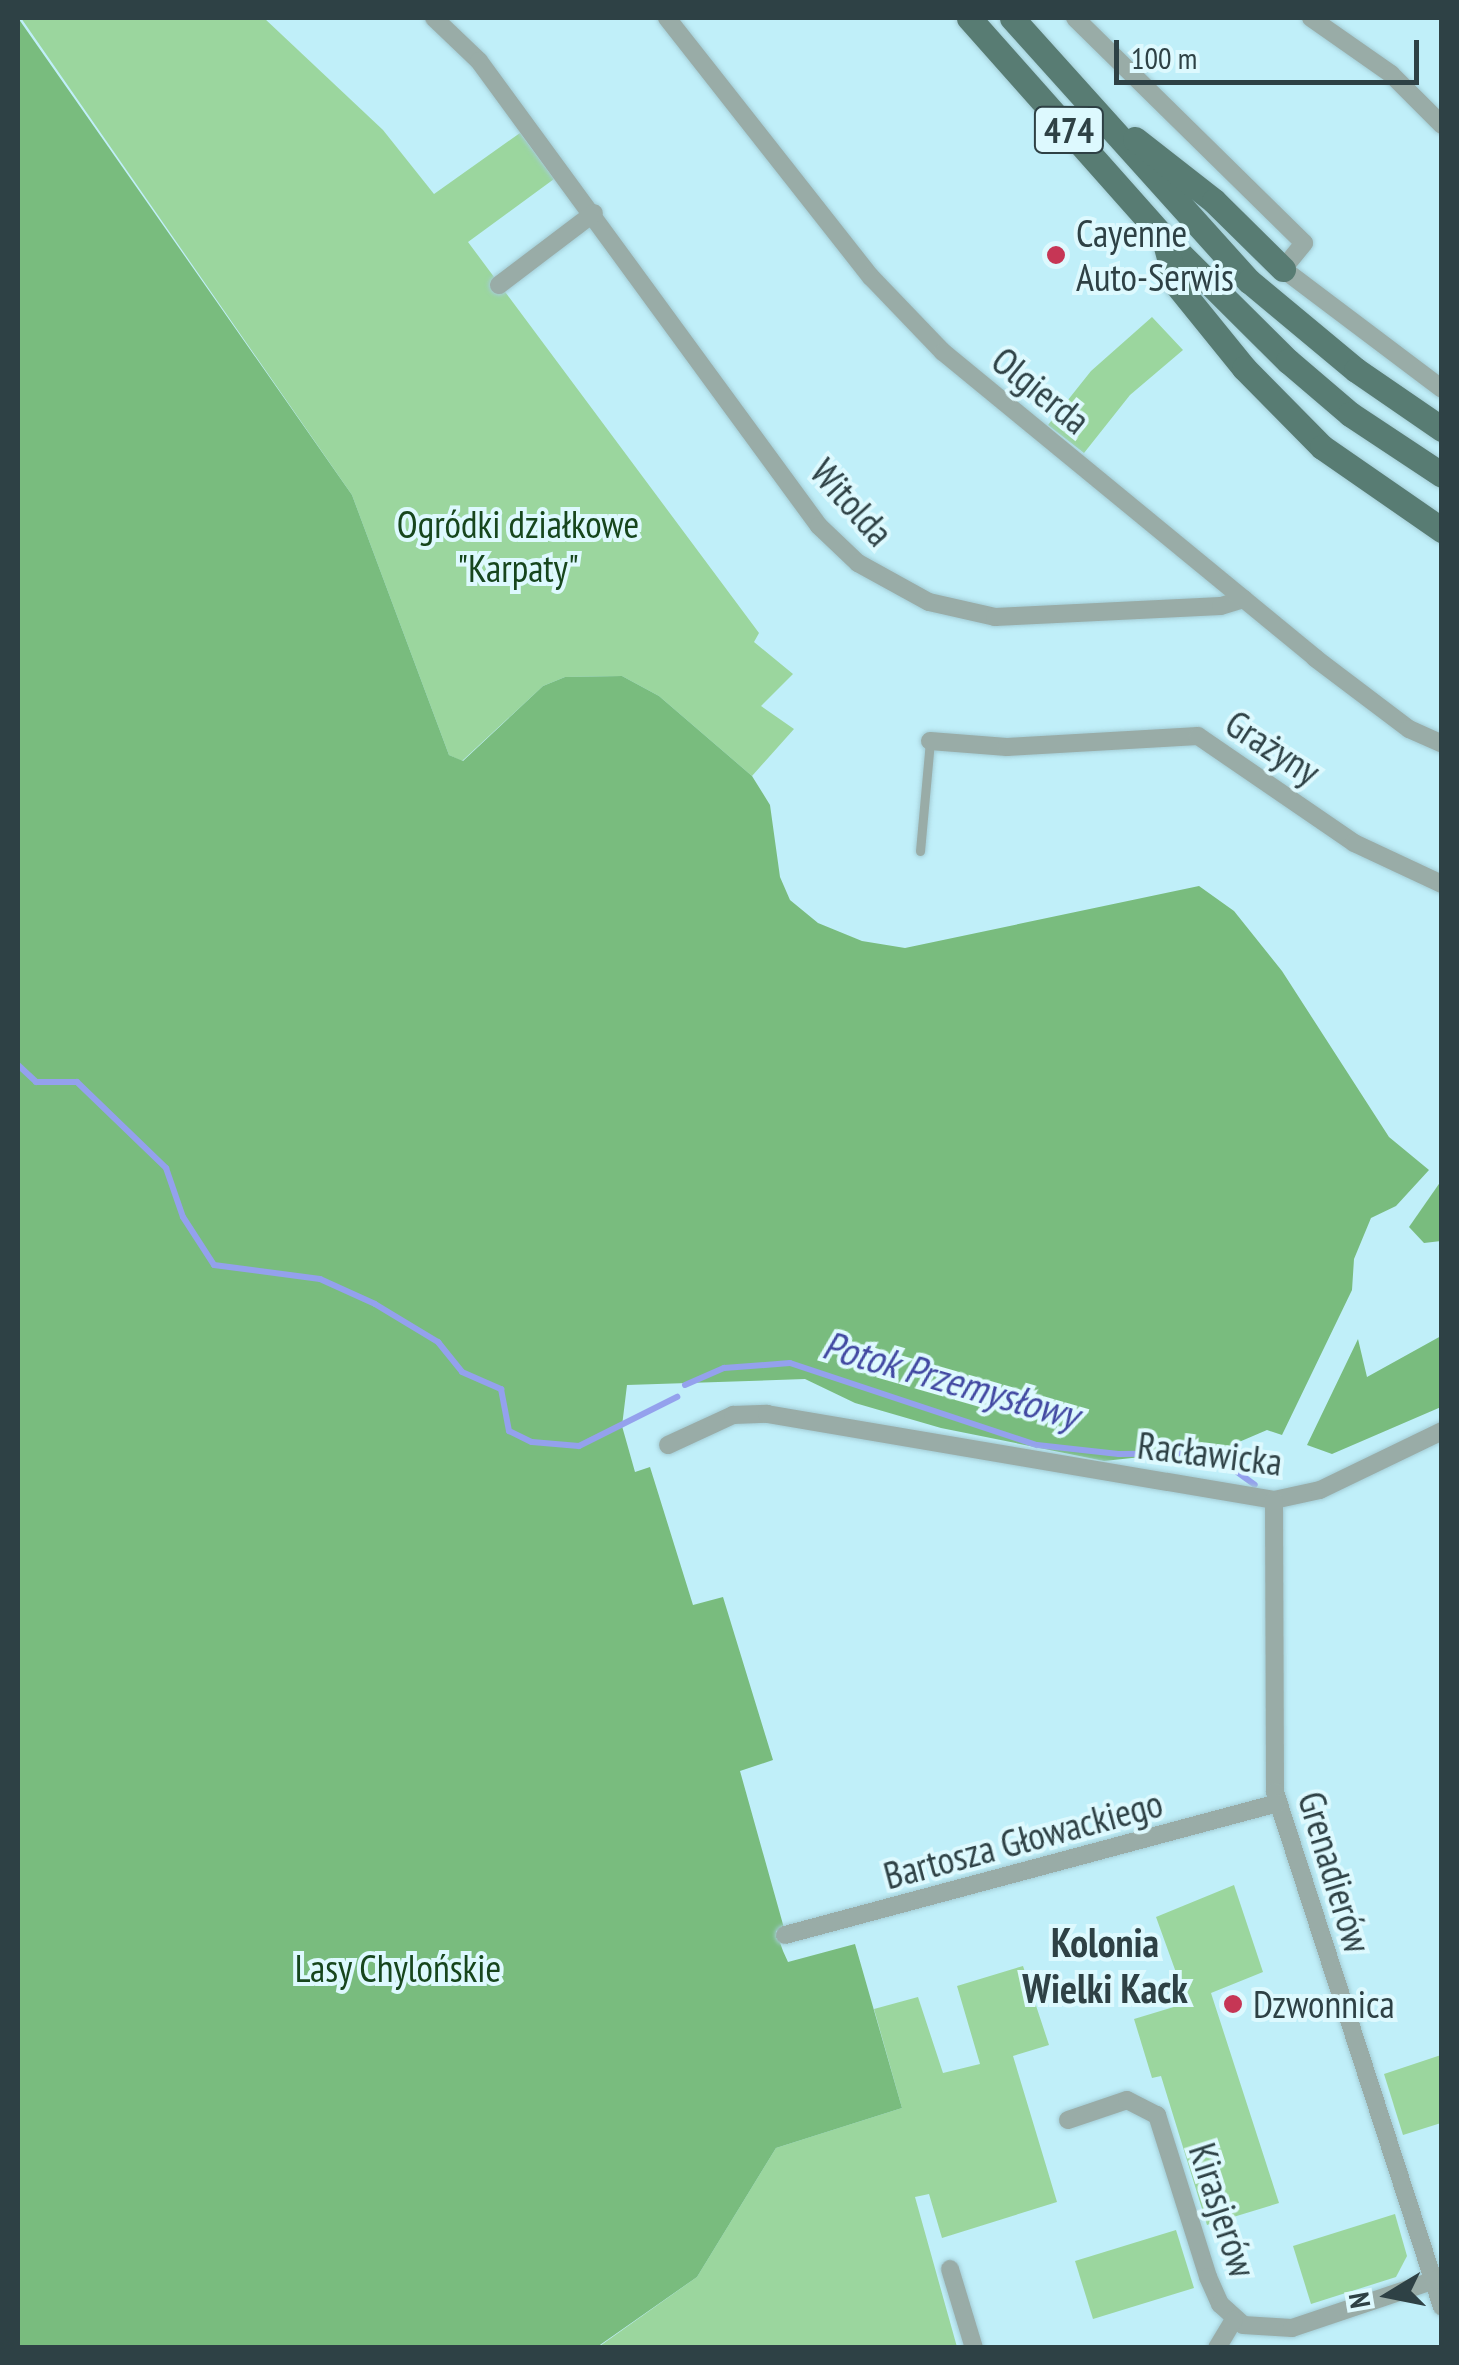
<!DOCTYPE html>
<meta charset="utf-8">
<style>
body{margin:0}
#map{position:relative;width:1459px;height:2365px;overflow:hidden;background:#c0eff9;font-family:"PT Sans Narrow",sans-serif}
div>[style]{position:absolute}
.green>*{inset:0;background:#9bd69e}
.forest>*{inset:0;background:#79bc7e}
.stream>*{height:6px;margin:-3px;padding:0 3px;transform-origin:3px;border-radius:3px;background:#94a1ed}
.roads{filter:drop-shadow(0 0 2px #a3ccd5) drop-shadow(0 0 2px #a3ccd5)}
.service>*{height:9px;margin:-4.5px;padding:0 4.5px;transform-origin:4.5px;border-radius:4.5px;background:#99aca7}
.minor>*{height:18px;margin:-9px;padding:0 9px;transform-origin:9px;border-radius:9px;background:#99aca7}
.primary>*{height:25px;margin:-12.5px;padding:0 12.5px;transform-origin:12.5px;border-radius:12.5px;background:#587c73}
.dots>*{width:28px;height:28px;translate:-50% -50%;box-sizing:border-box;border:5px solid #ddf9fe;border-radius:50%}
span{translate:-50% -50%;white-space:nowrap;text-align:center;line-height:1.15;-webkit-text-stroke:8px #ddf9fe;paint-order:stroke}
.shield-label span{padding:2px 8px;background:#ddf9fe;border:2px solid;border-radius:8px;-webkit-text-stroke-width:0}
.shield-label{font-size:35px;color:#2e4145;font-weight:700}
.poi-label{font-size:38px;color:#2e4145}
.left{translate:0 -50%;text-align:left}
.street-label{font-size:38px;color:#2e4145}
.park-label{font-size:38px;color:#17461d}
.water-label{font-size:40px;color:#4249a2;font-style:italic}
.neighbourhood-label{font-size:40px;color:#2e4145;font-weight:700}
.frame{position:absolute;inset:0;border:20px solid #2e4145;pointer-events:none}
.north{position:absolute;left:1339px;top:2245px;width:100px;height:100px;-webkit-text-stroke:8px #ddf9fe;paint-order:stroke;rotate:260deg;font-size:28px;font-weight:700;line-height:40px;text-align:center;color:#2e4145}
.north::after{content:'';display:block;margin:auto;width:35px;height:45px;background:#2e4145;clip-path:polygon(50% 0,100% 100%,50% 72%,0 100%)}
.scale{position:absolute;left:1114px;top:40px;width:305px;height:45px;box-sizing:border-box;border:5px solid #2e4145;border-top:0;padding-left:12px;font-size:30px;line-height:35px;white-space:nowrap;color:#2e4145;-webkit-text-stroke:8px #ddf9fe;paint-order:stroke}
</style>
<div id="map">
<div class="green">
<div style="clip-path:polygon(21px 18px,264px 18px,383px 130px,434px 194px,520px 133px,554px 179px,468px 242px,759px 633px,754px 642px,793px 674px,761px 706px,794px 729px,752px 776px,659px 696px,622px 676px,565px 677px,543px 686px,462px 761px,449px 755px,352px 495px)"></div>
<div style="clip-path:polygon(1152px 317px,1183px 350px,1130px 395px,1084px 453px,1048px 425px,1091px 371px)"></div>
<div style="clip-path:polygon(1234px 1885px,1263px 1972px,1211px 1993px,1279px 2203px,1207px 2225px,1161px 2076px,1152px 2078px,1134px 2019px,1187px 2003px,1156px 1917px)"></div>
<div style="clip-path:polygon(1023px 1966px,1049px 2045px,1013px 2056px,1057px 2202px,942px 2238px,929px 2194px,915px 2197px,957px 2347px,597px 2348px,697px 2277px,776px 2148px,902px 2108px,874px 2009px,918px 1997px,943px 2073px,980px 2064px,957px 1986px)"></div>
<div style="clip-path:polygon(1441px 2055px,1441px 2123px,1403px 2135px,1384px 2074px)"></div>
<div style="clip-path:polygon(1395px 2214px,1407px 2256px,1396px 2277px,1311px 2304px,1293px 2246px)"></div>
<div style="clip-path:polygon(1176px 2230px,1194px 2288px,1093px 2319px,1075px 2261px)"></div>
</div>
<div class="forest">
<div style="clip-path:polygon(18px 18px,352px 495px,449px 755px,463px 761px,543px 686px,565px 677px,622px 676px,659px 696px,752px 776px,770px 805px,780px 877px,790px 900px,818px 923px,862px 941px,905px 948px,1199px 886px,1234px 911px,1282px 971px,1389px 1137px,1429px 1170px,1396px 1206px,1371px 1218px,1354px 1259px,1352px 1290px,1282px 1435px,1267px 1430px,1225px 1448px,1104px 1461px,941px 1428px,855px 1403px,805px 1379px,627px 1385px,622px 1426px,635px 1472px,650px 1467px,693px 1605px,723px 1597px,773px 1760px,740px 1771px,784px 1928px,776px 1931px,783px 1951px,788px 1962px,855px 1944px,902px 2108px,776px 2148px,697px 2277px,597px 2347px,18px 2347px)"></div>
<div style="clip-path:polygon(1441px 1181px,1441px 1241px,1424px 1243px,1409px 1227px)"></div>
<div style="clip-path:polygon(1441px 1336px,1441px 1407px,1332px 1454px,1307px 1445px,1358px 1339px,1367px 1377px)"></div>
</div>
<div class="stream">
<div style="left:18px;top:1065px;width:25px;rotate:43deg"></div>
<div style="left:36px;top:1082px;width:41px"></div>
<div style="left:77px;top:1082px;width:124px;rotate:44deg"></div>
<div style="left:166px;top:1168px;width:52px;rotate:70.9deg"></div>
<div style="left:183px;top:1217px;width:57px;rotate:57.1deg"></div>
<div style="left:214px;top:1265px;width:107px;rotate:7.5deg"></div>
<div style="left:320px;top:1279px;width:60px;rotate:24.4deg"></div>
<div style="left:375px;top:1304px;width:74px;rotate:31.1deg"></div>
<div style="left:438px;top:1342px;width:38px;rotate:51deg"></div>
<div style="left:462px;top:1372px;width:43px;rotate:23.6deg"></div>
<div style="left:501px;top:1389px;width:43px;rotate:79.2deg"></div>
<div style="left:509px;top:1431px;width:25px;rotate:26deg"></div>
<div style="left:532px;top:1442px;width:47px;rotate:4.9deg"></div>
<div style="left:579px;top:1446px;width:110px;rotate:-26.6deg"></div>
<div style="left:685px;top:1385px;width:43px;rotate:-23.6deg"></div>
<div style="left:724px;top:1368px;width:66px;rotate:-4.3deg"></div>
<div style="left:790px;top:1363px;width:260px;rotate:18.4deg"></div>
<div style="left:1037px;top:1445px;width:82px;rotate:6.3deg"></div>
<div style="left:1119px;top:1454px;width:92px;rotate:-0.6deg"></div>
<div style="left:1211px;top:1453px;width:54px;rotate:36deg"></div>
</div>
<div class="roads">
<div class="service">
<div style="left:920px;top:851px;width:110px;rotate:-84.8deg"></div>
</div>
<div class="minor">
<div style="left:434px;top:18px;width:62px;rotate:43.7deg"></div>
<div style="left:479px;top:61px;width:576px;rotate:53.83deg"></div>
<div style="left:819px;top:526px;width:54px;rotate:43.5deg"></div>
<div style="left:858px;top:563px;width:81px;rotate:28.8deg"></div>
<div style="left:929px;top:602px;width:68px;rotate:12.8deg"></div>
<div style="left:995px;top:617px;width:226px;rotate:-2.8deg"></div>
<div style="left:1221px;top:606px;width:24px;rotate:-17deg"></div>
<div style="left:667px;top:18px;width:330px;rotate:51.8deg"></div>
<div style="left:871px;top:277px;width:104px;rotate:46.2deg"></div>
<div style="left:943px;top:352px;width:482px;rotate:39.4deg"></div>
<div style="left:1315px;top:658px;width:118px;rotate:37.1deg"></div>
<div style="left:1409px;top:729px;width:36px;rotate:24deg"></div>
<div style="left:1075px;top:18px;width:321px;rotate:44.5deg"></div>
<div style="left:1304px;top:243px;width:33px;rotate:129deg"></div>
<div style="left:1283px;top:269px;width:199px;rotate:37deg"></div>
<div style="left:1311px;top:18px;width:98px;rotate:35deg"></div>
<div style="left:1391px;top:74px;width:72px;rotate:45deg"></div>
<div style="left:499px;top:285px;width:119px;rotate:-37.2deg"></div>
<div style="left:930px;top:741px;width:77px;rotate:4.5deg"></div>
<div style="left:1007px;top:747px;width:191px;rotate:-3.3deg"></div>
<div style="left:1198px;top:736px;width:189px;rotate:34.4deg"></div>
<div style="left:1354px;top:843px;width:97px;rotate:25deg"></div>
<div style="left:668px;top:1445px;width:72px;rotate:-24.8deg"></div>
<div style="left:733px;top:1415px;width:34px;rotate:-2deg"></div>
<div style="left:767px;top:1414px;width:514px;rotate:9.63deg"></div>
<div style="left:1274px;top:1500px;width:47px;rotate:-12.3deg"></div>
<div style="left:1320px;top:1490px;width:136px;rotate:-25.8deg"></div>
<div style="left:1274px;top:1500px;width:292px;rotate:89.8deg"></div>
<div style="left:1275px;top:1792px;width:541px;rotate:72.03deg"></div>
<div style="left:785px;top:1935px;width:510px;rotate:-14.99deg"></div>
<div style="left:1068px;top:2120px;width:62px;rotate:-18.7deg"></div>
<div style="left:1127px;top:2100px;width:34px;rotate:27deg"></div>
<div style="left:1157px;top:2115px;width:170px;rotate:72.5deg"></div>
<div style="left:1208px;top:2277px;width:30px;rotate:66deg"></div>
<div style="left:1220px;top:2304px;width:31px;rotate:42deg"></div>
<div style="left:1243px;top:2325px;width:49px;rotate:3.5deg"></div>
<div style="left:1292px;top:2328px;width:157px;rotate:-18.6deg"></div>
<div style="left:950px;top:2269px;width:83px;rotate:73.1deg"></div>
<div style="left:1217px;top:2348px;width:33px;rotate:-59deg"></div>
</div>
<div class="primary">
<div style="left:969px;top:18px;width:294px;rotate:48.4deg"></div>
<div style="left:1164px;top:238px;width:175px;rotate:44.8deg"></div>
<div style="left:1288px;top:361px;width:82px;rotate:40.5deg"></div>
<div style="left:1350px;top:414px;width:110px;rotate:33.5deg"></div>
<div style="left:1012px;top:18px;width:354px;rotate:48deg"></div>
<div style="left:1249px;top:281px;width:139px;rotate:39.8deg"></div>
<div style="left:1356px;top:370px;width:104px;rotate:34.5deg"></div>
<div style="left:1135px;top:139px;width:100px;rotate:38.1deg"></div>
<div style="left:1214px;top:201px;width:97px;rotate:44.6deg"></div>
<div style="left:1165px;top:243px;width:42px;rotate:75deg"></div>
<div style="left:1176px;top:284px;width:108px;rotate:51deg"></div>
<div style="left:1244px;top:368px;width:111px;rotate:45.4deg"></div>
<div style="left:1322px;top:447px;width:146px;rotate:34.7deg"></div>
</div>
</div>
<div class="dots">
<div style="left:1056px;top:255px;background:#c63655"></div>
<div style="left:1233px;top:2004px;background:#c63655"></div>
</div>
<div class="shield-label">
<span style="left:1069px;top:130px">474</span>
</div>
<div class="poi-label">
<span class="left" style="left:1076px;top:255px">Cayenne<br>Auto-Serwis</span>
<span class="left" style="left:1253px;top:2004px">Dzwonnica</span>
</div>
<div class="street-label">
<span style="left:1041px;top:390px;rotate:39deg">Olgierda</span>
<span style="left:852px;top:502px;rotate:48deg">Witolda</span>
<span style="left:1273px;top:747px;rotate:33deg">Grażyny</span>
<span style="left:1210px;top:1453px;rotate:7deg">Racławicka</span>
<span style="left:1023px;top:1839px;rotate:-15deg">Bartosza Głowackiego</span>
<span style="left:1335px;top:1872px;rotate:73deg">Grenadierów</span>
<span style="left:1223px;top:2210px;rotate:72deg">Kirasjerów</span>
</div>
<div class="park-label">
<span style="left:518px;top:546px">Ogródki działkowe<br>"Karpaty"</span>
<span style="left:398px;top:1968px">Lasy Chylońskie</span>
</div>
<div class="water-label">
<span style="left:951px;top:1379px;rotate:16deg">Potok Przemysłowy</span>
</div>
<div class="neighbourhood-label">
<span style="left:1105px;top:1965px">Kolonia<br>Wielki Kack</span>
</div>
<div class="frame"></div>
<div class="north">N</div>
<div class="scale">100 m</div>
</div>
